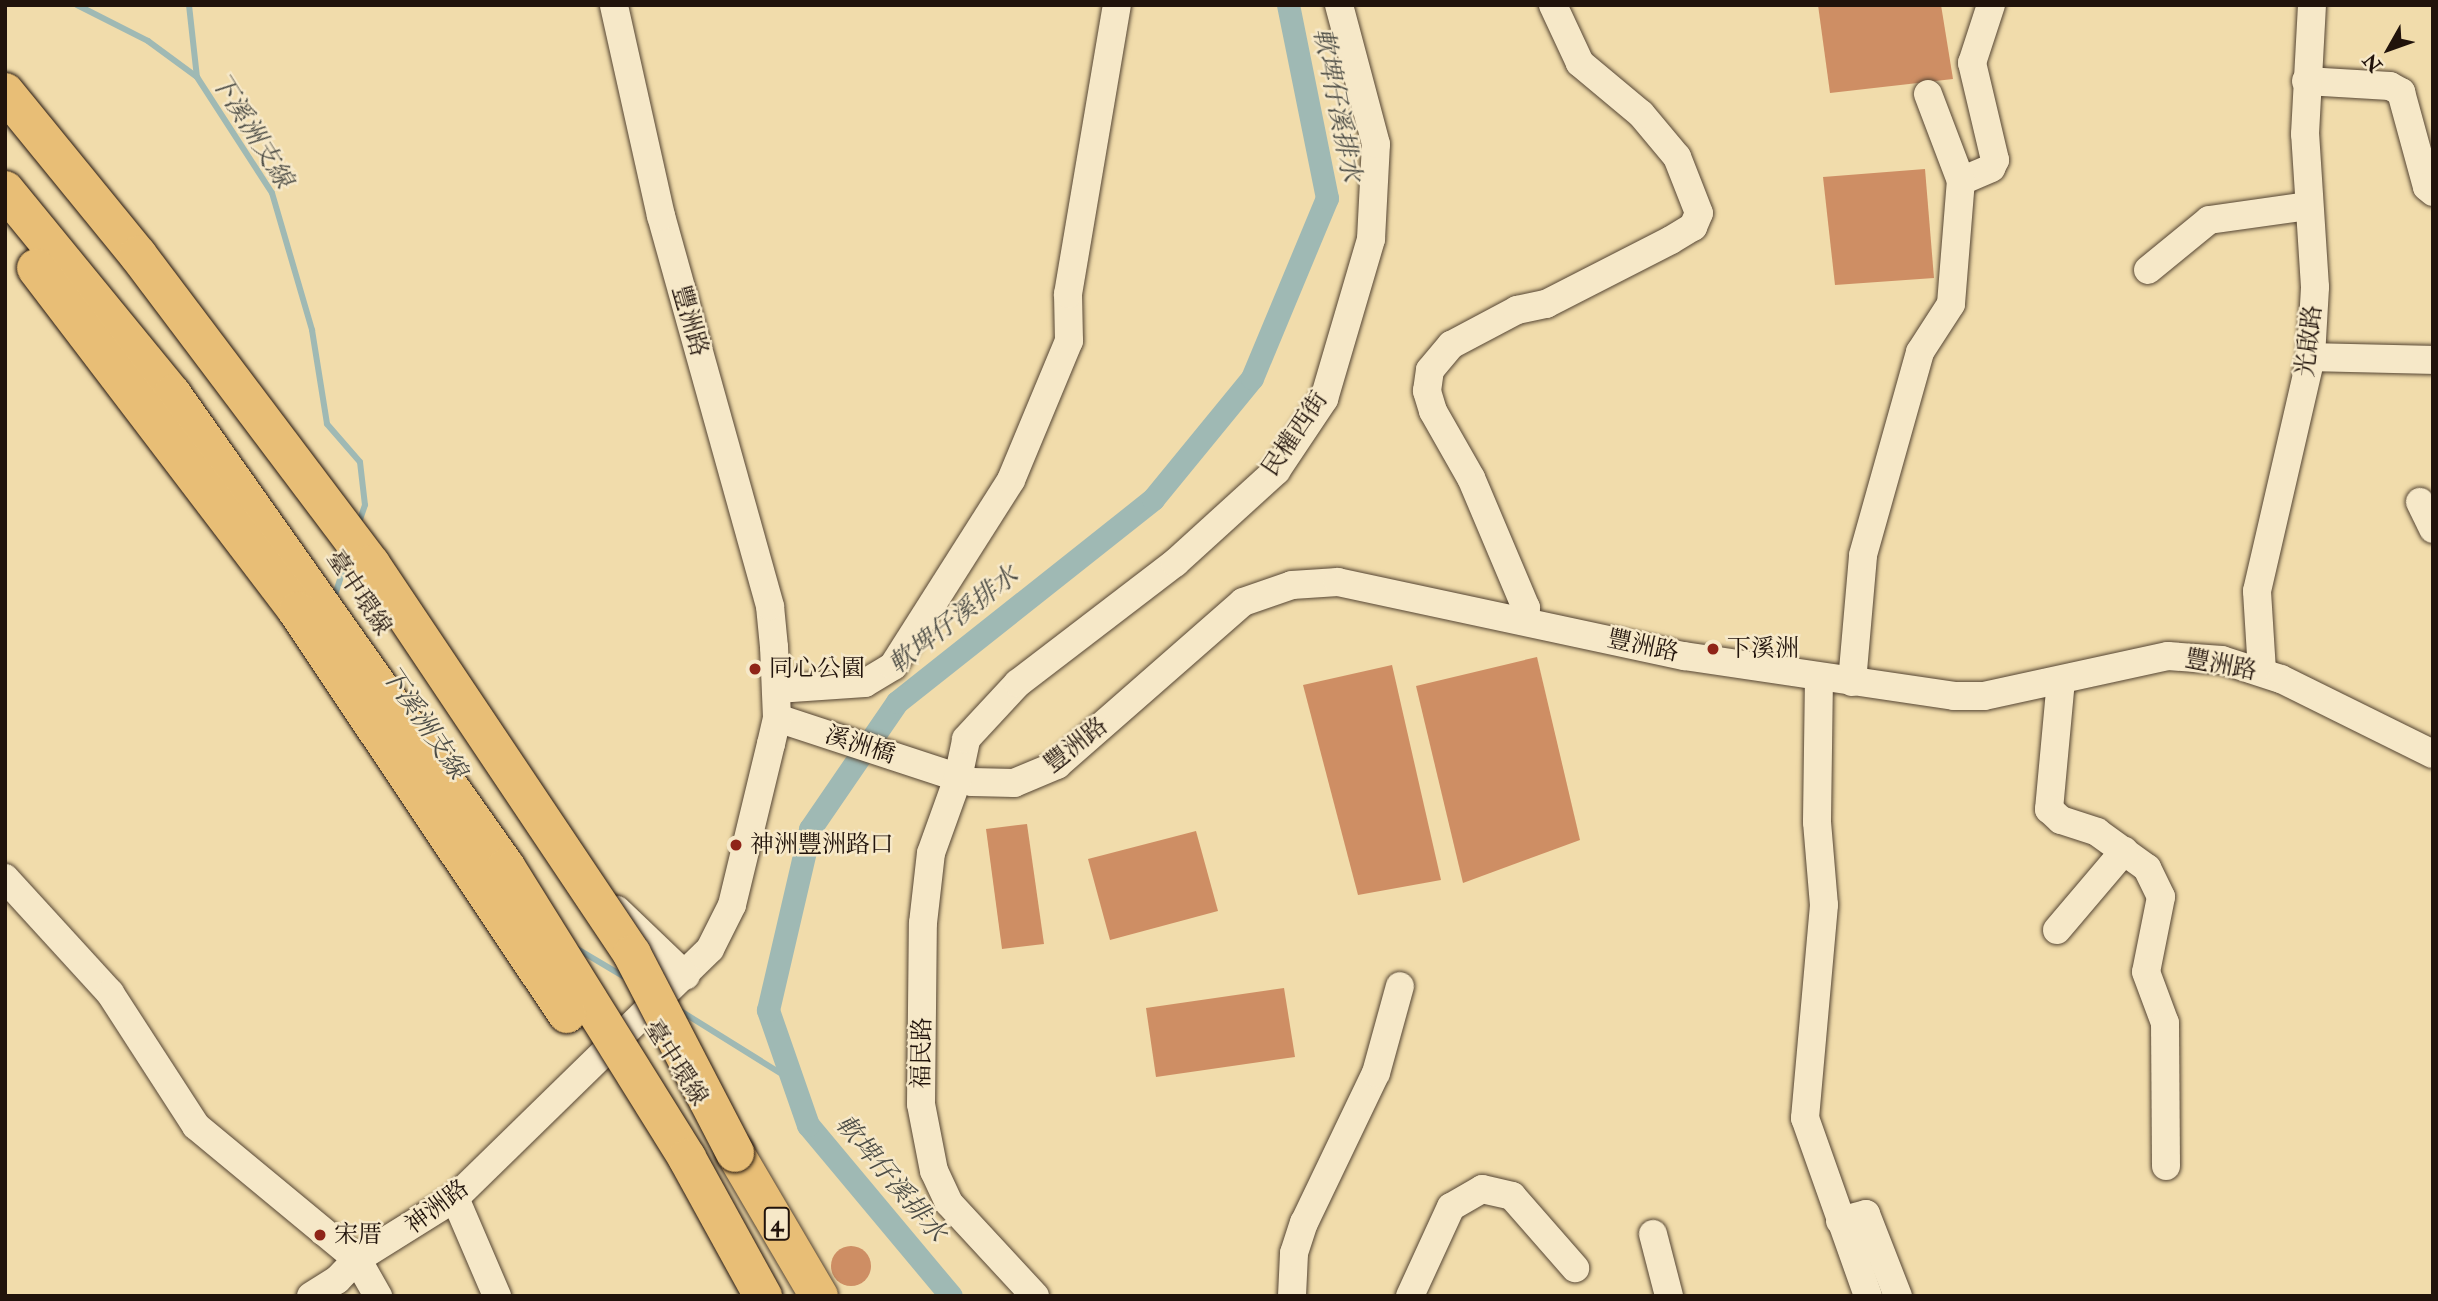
<!DOCTYPE html>
<meta charset="utf-8">
<style>
body{margin:0}
#map{position:relative;width:2438px;height:1301px;overflow:hidden;background:#f1dcab;font-family:"IM FELL Double Pica","Noto Serif TC",serif}
div>[style]{position:absolute}
.stream>*{height:6px;margin:-3px;padding:0 3px;transform-origin:3px;border-radius:3px;background:#9fb9b4}
.canal>*{height:23px;margin:-11.5px;padding:0 11.5px;transform-origin:11.5px;border-radius:11.5px;background:#9fb9b4}
.building>*{inset:0;background:#ce8e64}
.round{border-radius:50%}
.roads{filter:drop-shadow(0 0 2px #554533) drop-shadow(0 0 2px #554533)}
.minor>*{height:28px;margin:-14px;padding:0 14px;transform-origin:14px;border-radius:14px;background:#f6e8c8}
.highway>*{height:38px;margin:-19px;padding:0 19px;transform-origin:19px;border-radius:19px;background:#e8be76}
.bridges{filter:drop-shadow(0 0 2px #21130b) drop-shadow(0 0 2px #21130b)}
.highway-bridge>*{height:38px;margin:-19px;padding:0 19px;transform-origin:19px;border-radius:19px;background:#e8be76}
.dots>*{width:19px;height:19px;translate:-50% -50%;box-sizing:border-box;border:4px solid #f6e8c8;border-radius:50%}
span{translate:-50% -50%;white-space:nowrap;text-align:center;line-height:1.15;-webkit-text-stroke:5px #f6e8c8;paint-order:stroke}
.shield-label span{padding:2px 5px;background:#f6e8c8;border:2px solid;border-radius:5px;-webkit-text-stroke-width:0}
.shield-label{font-size:23px;color:#21130b;font-weight:700}
.street-label{font-size:24px;color:#21130b}
.poi-label{font-size:24px;color:#21130b}
.left{translate:0 -50%;text-align:left}
.water-label{font-size:26px;color:#4d4d46;font-style:italic}
.frame{position:absolute;inset:0;border:7px solid #21130b;pointer-events:none}
.north{position:absolute;left:2354px;top:14px;width:70px;height:70px;-webkit-text-stroke:5px #f6e8c8;paint-order:stroke;rotate:230deg;font-size:19px;font-weight:700;line-height:28px;text-align:center;color:#21130b}
.north::after{content:'';display:block;margin:auto;width:24px;height:32px;background:#21130b;clip-path:polygon(50% 0,100% 100%,50% 72%,0 100%)}
</style>
<div id="map">
<div class="stream">
<div style="left:77px;top:5px;width:80px;rotate:26.9deg"></div>
<div style="left:148px;top:41px;width:61px;rotate:36.3deg"></div>
<div style="left:197px;top:77px;width:138px;rotate:57.1deg"></div>
<div style="left:272px;top:193px;width:143px;rotate:73.7deg"></div>
<div style="left:312px;top:330px;width:95px;rotate:80.9deg"></div>
<div style="left:327px;top:424px;width:50px;rotate:49deg"></div>
<div style="left:360px;top:462px;width:43px;rotate:83.4deg"></div>
<div style="left:365px;top:505px;width:21px;rotate:109deg"></div>
<div style="left:189px;top:5px;width:72px;rotate:83.7deg"></div>
<div style="left:334px;top:598px;width:45px;rotate:-72deg"></div>
<div style="left:574px;top:947px;width:63px;rotate:30.7deg"></div>
<div style="left:679px;top:1010px;width:134px;rotate:31.9deg"></div>
</div>
<div class="canal">
<div style="left:951px;top:1296px;width:223px;rotate:-129.9deg"></div>
<div style="left:808px;top:1125px;width:122px;rotate:-109.2deg"></div>
<div style="left:768px;top:1010px;width:186px;rotate:-76.9deg"></div>
<div style="left:810px;top:829px;width:154px;rotate:-55.6deg"></div>
<div style="left:897px;top:702px;width:327px;rotate:-38.4deg"></div>
<div style="left:1153px;top:499px;width:156px;rotate:-50.7deg"></div>
<div style="left:1252px;top:378px;width:195px;rotate:-67.4deg"></div>
<div style="left:1327px;top:198px;width:197px;rotate:-101.4deg"></div>
</div>
<div class="building">
<div style="clip-path:polygon(1818px 5px,1941px 5px,1953px 79px,1830px 93px)"></div>
<div style="clip-path:polygon(1925px 169px,1934px 278px,1835px 285px,1823px 177px)"></div>
<div style="clip-path:polygon(1537px 657px,1580px 840px,1463px 883px,1416px 686px)"></div>
<div style="clip-path:polygon(1392px 665px,1441px 880px,1358px 895px,1303px 685px)"></div>
<div style="clip-path:polygon(1027px 824px,1044px 944px,1002px 949px,986px 829px)"></div>
<div style="clip-path:polygon(1196px 831px,1218px 911px,1110px 940px,1088px 859px)"></div>
<div style="clip-path:polygon(1284px 988px,1295px 1057px,1156px 1077px,1146px 1008px)"></div>
<div class="round" style="left:831px;top:1246px;width:40px;height:40px"></div>
</div>
<div class="roads">
<div class="minor">
<div style="left:2306px;top:81px;width:84px;rotate:3.4deg"></div>
<div style="left:2390px;top:86px;width:13px;rotate:29deg"></div>
<div style="left:2401px;top:92px;width:98px;rotate:74.7deg"></div>
<div style="left:2427px;top:187px;width:8px;rotate:40deg"></div>
<div style="left:1961px;top:181px;width:33px;rotate:-23deg"></div>
<div style="left:1991px;top:168px;width:9px;rotate:-63deg"></div>
<div style="left:1995px;top:160px;width:100px;rotate:-103.3deg"></div>
<div style="left:1972px;top:63px;width:61px;rotate:-71.9deg"></div>
<div style="left:2148px;top:270px;width:79px;rotate:-39.3deg"></div>
<div style="left:2209px;top:220px;width:101px;rotate:-8deg"></div>
<div style="left:2311px;top:357px;width:122px;rotate:1.4deg"></div>
<div style="left:2420px;top:502px;width:30px;rotate:64deg"></div>
<div style="left:1522px;top:620px;width:13px;rotate:-72deg"></div>
<div style="left:1526px;top:608px;width:141px;rotate:-112.9deg"></div>
<div style="left:1471px;top:478px;width:77px;rotate:-119.6deg"></div>
<div style="left:1433px;top:411px;width:21px;rotate:-107deg"></div>
<div style="left:1427px;top:391px;width:21px;rotate:-82deg"></div>
<div style="left:1430px;top:370px;width:33px;rotate:-50deg"></div>
<div style="left:1451px;top:345px;width:75px;rotate:-27.9deg"></div>
<div style="left:1517px;top:310px;width:30px;rotate:-12deg"></div>
<div style="left:1546px;top:304px;width:140px;rotate:-27.1deg"></div>
<div style="left:1671px;top:240px;width:26px;rotate:-31deg"></div>
<div style="left:1693px;top:227px;width:15px;rotate:-67deg"></div>
<div style="left:1699px;top:213px;width:60px;rotate:-111.4deg"></div>
<div style="left:1677px;top:157px;width:56px;rotate:-129.9deg"></div>
<div style="left:1641px;top:114px;width:80px;rotate:-140.1deg"></div>
<div style="left:1580px;top:63px;width:64px;rotate:-115deg"></div>
<div style="left:2262px;top:671px;width:80px;rotate:-93.6deg"></div>
<div style="left:2257px;top:591px;width:240px;rotate:-77deg"></div>
<div style="left:2311px;top:357px;width:70px;rotate:-86.7deg"></div>
<div style="left:2315px;top:287px;width:153px;rotate:-93.7deg"></div>
<div style="left:2305px;top:134px;width:129px;rotate:-86.9deg"></div>
<div style="left:1819px;top:677px;width:145px;rotate:90.8deg"></div>
<div style="left:1817px;top:822px;width:83px;rotate:85.2deg"></div>
<div style="left:1824px;top:905px;width:214px;rotate:95.1deg"></div>
<div style="left:1805px;top:1118px;width:189px;rotate:70.5deg"></div>
<div style="left:2061px;top:680px;width:130px;rotate:95.3deg"></div>
<div style="left:2049px;top:809px;width:16px;rotate:43deg"></div>
<div style="left:2061px;top:820px;width:38px;rotate:18deg"></div>
<div style="left:2097px;top:832px;width:62px;rotate:35.8deg"></div>
<div style="left:2147px;top:868px;width:32px;rotate:64deg"></div>
<div style="left:2161px;top:897px;width:76px;rotate:101.3deg"></div>
<div style="left:2146px;top:972px;width:54px;rotate:69.6deg"></div>
<div style="left:2165px;top:1023px;width:143px;rotate:89.6deg"></div>
<div style="left:1852px;top:682px;width:127px;rotate:-85deg"></div>
<div style="left:1863px;top:555px;width:211px;rotate:-74.3deg"></div>
<div style="left:1920px;top:352px;width:57px;rotate:-57.1deg"></div>
<div style="left:1951px;top:304px;width:123px;rotate:-85.4deg"></div>
<div style="left:1961px;top:181px;width:93px;rotate:-110.8deg"></div>
<div style="left:777px;top:689px;width:88px;rotate:-3.9deg"></div>
<div style="left:865px;top:683px;width:33px;rotate:-31deg"></div>
<div style="left:893px;top:666px;width:220px;rotate:-57.6deg"></div>
<div style="left:1011px;top:480px;width:151px;rotate:-67.4deg"></div>
<div style="left:1069px;top:341px;width:47px;rotate:-91.2deg"></div>
<div style="left:1068px;top:294px;width:293px;rotate:-80.4deg"></div>
<div style="left:777px;top:718px;width:205px;rotate:18.2deg"></div>
<div style="left:972px;top:782px;width:42px;rotate:1.4deg"></div>
<div style="left:1014px;top:783px;width:47px;rotate:-22.7deg"></div>
<div style="left:1057px;top:765px;width:247px;rotate:-41.2deg"></div>
<div style="left:1243px;top:602px;width:52px;rotate:-19.1deg"></div>
<div style="left:1292px;top:585px;width:46px;rotate:-3.7deg"></div>
<div style="left:1338px;top:582px;width:354px;rotate:12.1deg"></div>
<div style="left:1684px;top:656px;width:273px;rotate:8.4deg"></div>
<div style="left:1954px;top:696px;width:30px"></div>
<div style="left:1984px;top:696px;width:188px;rotate:-12.3deg"></div>
<div style="left:2168px;top:656px;width:54px;rotate:4.2deg"></div>
<div style="left:2222px;top:660px;width:62px;rotate:17.9deg"></div>
<div style="left:2281px;top:679px;width:169px;rotate:26.3deg"></div>
<div style="left:5px;top:878px;width:156px;rotate:47.6deg"></div>
<div style="left:110px;top:993px;width:158px;rotate:57.1deg"></div>
<div style="left:196px;top:1126px;width:209px;rotate:39.6deg"></div>
<div style="left:357px;top:1259px;width:115px;rotate:-31.9deg"></div>
<div style="left:455px;top:1198px;width:356px;rotate:-44.3deg"></div>
<div style="left:710px;top:949px;width:49px;rotate:-63.4deg"></div>
<div style="left:732px;top:905px;width:166px;rotate:-76.4deg"></div>
<div style="left:771px;top:744px;width:27px;rotate:-77deg"></div>
<div style="left:777px;top:718px;width:71px;rotate:-92.4deg"></div>
<div style="left:774px;top:647px;width:41px;rotate:-95.6deg"></div>
<div style="left:770px;top:606px;width:405px;rotate:-105.6deg"></div>
<div style="left:661px;top:216px;width:216px;rotate:-102.6deg"></div>
<div style="left:617px;top:910px;width:95px;rotate:43.7deg"></div>
<div style="left:2057px;top:930px;width:104px;rotate:-49.7deg"></div>
<div style="left:455px;top:1198px;width:107px;rotate:66.8deg"></div>
<div style="left:1840px;top:1221px;width:27px;rotate:-15deg"></div>
<div style="left:1866px;top:1214px;width:88px;rotate:68.7deg"></div>
<div style="left:1653px;top:1234px;width:64px;rotate:75.5deg"></div>
<div style="left:311px;top:1296px;width:31px;rotate:-32deg"></div>
<div style="left:337px;top:1280px;width:29px;rotate:-46deg"></div>
<div style="left:357px;top:1259px;width:43px;rotate:60.4deg"></div>
<div style="left:1035px;top:1296px;width:127px;rotate:-132.8deg"></div>
<div style="left:949px;top:1203px;width:35px;rotate:-115deg"></div>
<div style="left:934px;top:1171px;width:68px;rotate:-101deg"></div>
<div style="left:921px;top:1104px;width:181px;rotate:-89.4deg"></div>
<div style="left:923px;top:923px;width:70px;rotate:-83.5deg"></div>
<div style="left:931px;top:853px;width:80px;rotate:-70.2deg"></div>
<div style="left:958px;top:778px;width:40px;rotate:-78deg"></div>
<div style="left:966px;top:739px;width:76px;rotate:-47.1deg"></div>
<div style="left:1018px;top:683px;width:198px;rotate:-37.4deg"></div>
<div style="left:1175px;top:563px;width:137px;rotate:-42.3deg"></div>
<div style="left:1276px;top:471px;width:87px;rotate:-56.3deg"></div>
<div style="left:1324px;top:399px;width:167px;rotate:-73.6deg"></div>
<div style="left:1371px;top:239px;width:95px;rotate:-87deg"></div>
<div style="left:1376px;top:144px;width:144px;rotate:-104.9deg"></div>
<div style="left:1292px;top:1296px;width:43px;rotate:-87.3deg"></div>
<div style="left:1294px;top:1253px;width:32px;rotate:-72deg"></div>
<div style="left:1304px;top:1223px;width:166px;rotate:-64.4deg"></div>
<div style="left:1376px;top:1073px;width:90px;rotate:-74.6deg"></div>
<div style="left:1410px;top:1296px;width:98px;rotate:-65.3deg"></div>
<div style="left:1451px;top:1207px;width:36px;rotate:-30deg"></div>
<div style="left:1482px;top:1189px;width:31px;rotate:13deg"></div>
<div style="left:1512px;top:1196px;width:96px;rotate:48.8deg"></div>
</div>
<div class="highway">
<div style="left:735px;top:1153px;width:166px;rotate:59.6deg"></div>
</div>
</div>
<div class="bridges">
<div class="highway-bridge">
<div style="left:5px;top:92px;width:210px;rotate:50.8deg"></div>
<div style="left:138px;top:255px;width:387px;rotate:53deg"></div>
<div style="left:371px;top:564px;width:469px;rotate:56.2deg"></div>
<div style="left:632px;top:954px;width:224px;rotate:62.6deg"></div>
<div style="left:5px;top:190px;width:264px;rotate:50.7deg"></div>
<div style="left:172px;top:394px;width:579px;rotate:54.77deg"></div>
<div style="left:506px;top:867px;width:343px;rotate:58.1deg"></div>
<div style="left:687px;top:1158px;width:158px;rotate:61.2deg"></div>
<div style="left:36px;top:268px;width:431px;rotate:52.7deg"></div>
<div style="left:297px;top:611px;width:485px;rotate:56.2deg"></div>
</div>
</div>
<div class="dots">
<div style="left:1713px;top:649px;background:#8f2418"></div>
<div style="left:755px;top:669px;background:#8f2418"></div>
<div style="left:736px;top:845px;background:#8f2418"></div>
<div style="left:320px;top:1235px;background:#8f2418"></div>
</div>
<div class="shield-label">
<span style="left:777px;top:1224px">4</span>
</div>
<div class="street-label">
<span style="left:690px;top:321px;rotate:74deg">豐洲路</span>
<span style="left:2309px;top:341px;rotate:-83deg">光啟路</span>
<span style="left:1295px;top:434px;rotate:-56deg">民權西街</span>
<span style="left:359px;top:593px;rotate:56deg">臺中環線</span>
<span style="left:1643px;top:646px;rotate:12deg">豐洲路</span>
<span style="left:2221px;top:665px;rotate:11deg">豐洲路</span>
<span style="left:860px;top:745px;rotate:18deg">溪洲橋</span>
<span style="left:1076px;top:745px;rotate:-38deg">豐洲路</span>
<span style="left:922px;top:1053px;rotate:-89deg">福民路</span>
<span style="left:676px;top:1063px;rotate:57deg">臺中環線</span>
<span style="left:437px;top:1207px;rotate:-37deg">神洲路</span>
</div>
<div class="poi-label">
<span class="left" style="left:1727px;top:649px">下溪洲</span>
<span class="left" style="left:769px;top:669px">同心公園</span>
<span class="left" style="left:750px;top:845px">神洲豐洲路口</span>
<span class="left" style="left:334px;top:1235px">宋厝</span>
</div>
<div class="water-label">
<span style="left:1336px;top:105px;rotate:79deg">軟埤仔溪排水</span>
<span style="left:251px;top:131px;rotate:58deg">下溪洲支線</span>
<span style="left:954px;top:621px;rotate:-38deg">軟埤仔溪排水</span>
<span style="left:423px;top:723px;rotate:56deg">下溪洲支線</span>
<span style="left:890px;top:1179px;rotate:50deg">軟埤仔溪排水</span>
</div>
<div class="frame"></div>
<div class="north">N</div>
</div>
